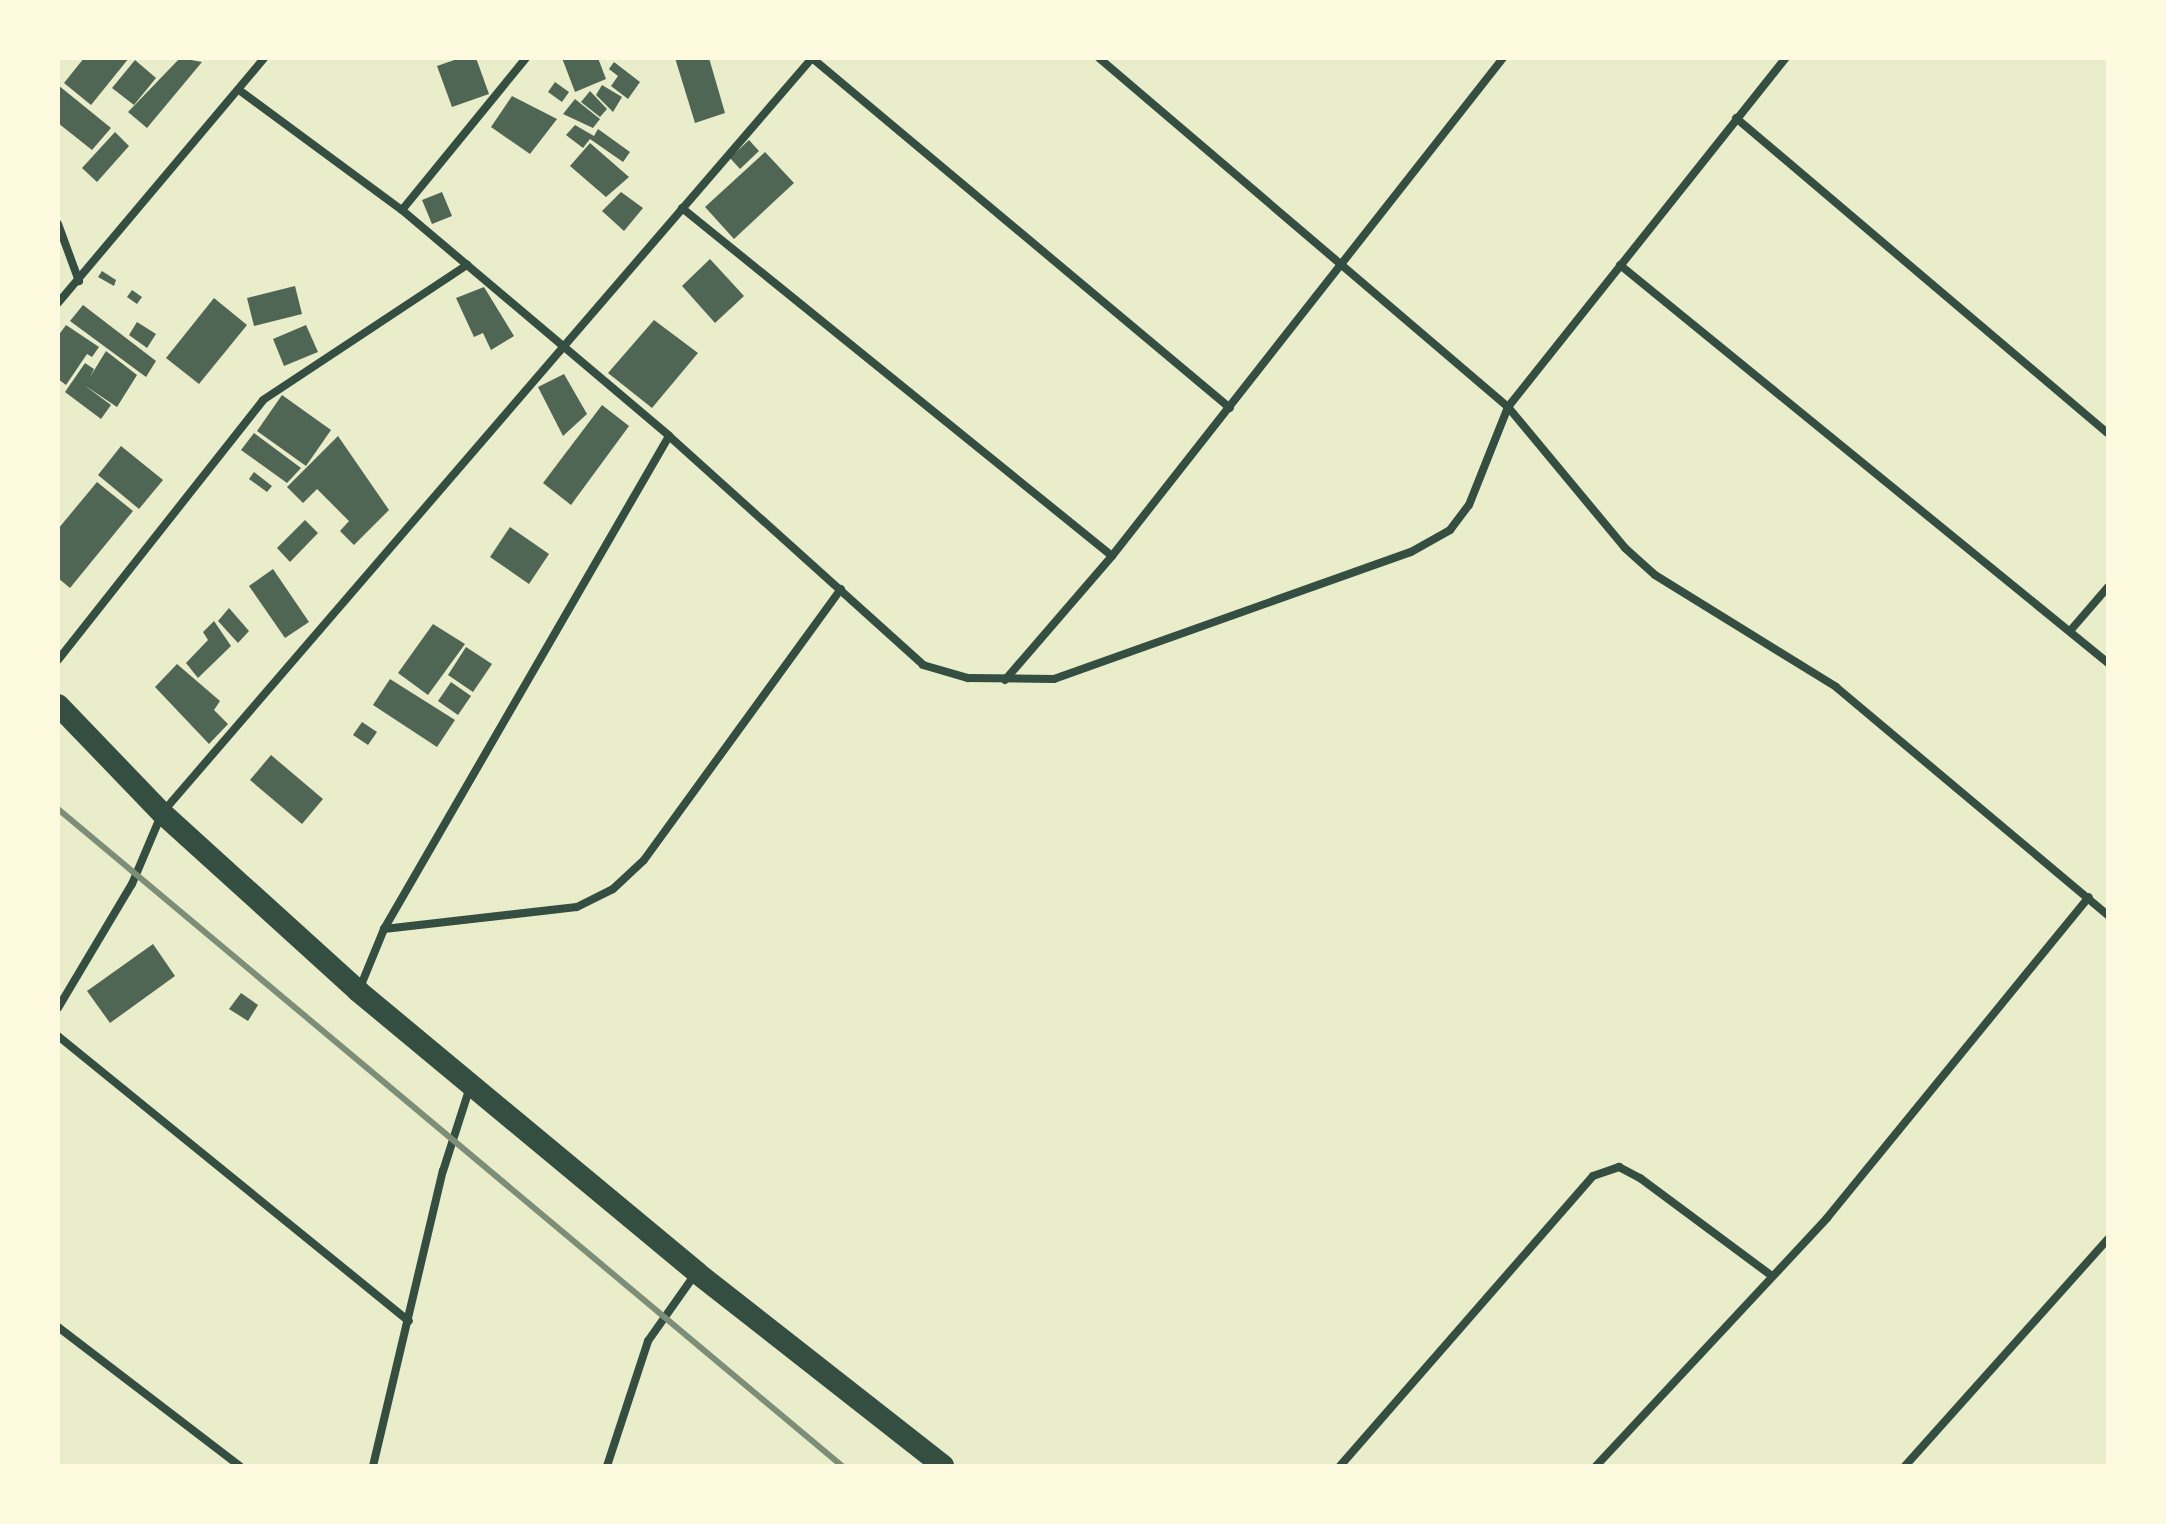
<!DOCTYPE html>
<style>
body{margin:0}
#map{position:relative;width:2166px;height:1524px;overflow:hidden;background:#e9edc9;font-family:Ubuntu,sans-serif}
div>[style]{position:absolute}
.building>*{inset:0;background:#4f6655}
.minor>*{height:8px;margin:-4px;padding:0 4px;transform-origin:4px;border-radius:4px;background:#344e41}
.trunk>*{height:22px;margin:-11px;padding:0 11px;transform-origin:11px;border-radius:11px;background:#344e41}
.rail>*{height:6px;margin:-3px;padding:0 3px;transform-origin:3px;border-radius:3px;background:#7c8e77}
span{translate:-50% -50%;white-space:nowrap;text-align:center;line-height:1.15;-webkit-text-stroke:8px #fefae0;paint-order:stroke}
.frame{position:absolute;inset:0;border:60px solid #fefae0;pointer-events:none}
</style>
<div id="map">
<div class="building">
<div style="clip-path:polygon(84px 58px,129px 58px,91px 105px,64px 83px)"></div>
<div style="clip-path:polygon(180px 58px,202px 62px,147px 128px,128px 112px)"></div>
<div style="clip-path:polygon(460px 58px,476px 58px,489px 94px,452px 107px,437px 66px)"></div>
<div style="clip-path:polygon(562px 58px,598px 58px,606px 79px,575px 92px)"></div>
<div style="clip-path:polygon(675px 58px,709px 58px,725px 113px,695px 123px)"></div>
<div style="clip-path:polygon(135px 60px,156px 78px,134px 105px,112px 88px)"></div>
<div style="clip-path:polygon(614px 62px,640px 82px,628px 99px,611px 86px,618px 76px,609px 69px)"></div>
<div style="clip-path:polygon(555px 82px,569px 92px,562px 102px,548px 92px)"></div>
<div style="clip-path:polygon(58px 85px,111px 128px,92px 150px,58px 123px)"></div>
<div style="clip-path:polygon(602px 85px,622px 97px,613px 112px,596px 95px)"></div>
<div style="clip-path:polygon(590px 91px,607px 109px,600px 117px,581px 102px)"></div>
<div style="clip-path:polygon(512px 96px,557px 119px,530px 154px,491px 127px)"></div>
<div style="clip-path:polygon(575px 99px,600px 119px,593px 128px,563px 114px)"></div>
<div style="clip-path:polygon(575px 125px,594px 136px,598px 129px,630px 152px,623px 162px,590px 139px,583px 148px,566px 135px)"></div>
<div style="clip-path:polygon(115px 132px,129px 146px,97px 182px,82px 168px)"></div>
<div style="clip-path:polygon(749px 140px,759px 151px,740px 169px,730px 158px)"></div>
<div style="clip-path:polygon(590px 143px,629px 177px,606px 197px,570px 166px)"></div>
<div style="clip-path:polygon(765px 152px,794px 183px,734px 239px,705px 207px)"></div>
<div style="clip-path:polygon(442px 192px,452px 216px,432px 224px,422px 200px)"></div>
<div style="clip-path:polygon(621px 192px,643px 208px,624px 231px,602px 211px)"></div>
<div style="clip-path:polygon(710px 259px,744px 296px,715px 323px,682px 286px)"></div>
<div style="clip-path:polygon(102px 271px,116px 280px,114px 286px,98px 277px)"></div>
<div style="clip-path:polygon(295px 286px,302px 314px,254px 326px,247px 298px)"></div>
<div style="clip-path:polygon(484px 287px,514px 336px,491px 350px,483px 333px,474px 337px,456px 298px)"></div>
<div style="clip-path:polygon(132px 290px,142px 297px,137px 304px,127px 297px)"></div>
<div style="clip-path:polygon(214px 298px,247px 325px,199px 384px,166px 358px)"></div>
<div style="clip-path:polygon(83px 305px,156px 361px,146px 377px,70px 321px)"></div>
<div style="clip-path:polygon(654px 320px,698px 353px,652px 408px,608px 373px)"></div>
<div style="clip-path:polygon(137px 322px,156px 334px,147px 348px,129px 335px)"></div>
<div style="clip-path:polygon(66px 325px,99px 347px,92px 357px,87px 354px,66px 385px,58px 379px,58px 336px)"></div>
<div style="clip-path:polygon(306px 325px,318px 352px,284px 366px,273px 339px)"></div>
<div style="clip-path:polygon(106px 351px,137px 375px,117px 407px,84px 385px,111px 405px,101px 419px,65px 392px,85px 363px,94px 369px,90px 377px)"></div>
<div style="clip-path:polygon(564px 374px,587px 414px,563px 436px,538px 387px)"></div>
<div style="clip-path:polygon(282px 395px,331px 430px,306px 466px,257px 431px)"></div>
<div style="clip-path:polygon(602px 405px,629px 426px,571px 505px,543px 483px)"></div>
<div style="clip-path:polygon(254px 433px,301px 468px,287px 483px,241px 450px)"></div>
<div style="clip-path:polygon(338px 436px,389px 510px,354px 545px,340px 531px,349px 521px,317px 489px,303px 503px,287px 487px)"></div>
<div style="clip-path:polygon(121px 446px,163px 480px,139px 509px,98px 475px)"></div>
<div style="clip-path:polygon(254px 472px,272px 486px,267px 492px,249px 479px)"></div>
<div style="clip-path:polygon(97px 482px,133px 511px,70px 588px,58px 578px,58px 529px)"></div>
<div style="clip-path:polygon(305px 520px,318px 533px,290px 562px,277px 548px)"></div>
<div style="clip-path:polygon(510px 527px,549px 554px,529px 584px,490px 557px)"></div>
<div style="clip-path:polygon(273px 569px,309px 622px,285px 638px,249px 586px)"></div>
<div style="clip-path:polygon(229px 608px,249px 631px,238px 643px,218px 621px)"></div>
<div style="clip-path:polygon(214px 621px,231px 646px,198px 678px,186px 663px,208px 640px,203px 632px)"></div>
<div style="clip-path:polygon(433px 624px,465px 644px,428px 695px,398px 673px)"></div>
<div style="clip-path:polygon(466px 647px,492px 664px,473px 692px,448px 675px)"></div>
<div style="clip-path:polygon(177px 664px,220px 701px,214px 710px,228px 724px,209px 744px,155px 687px)"></div>
<div style="clip-path:polygon(390px 679px,455px 720px,437px 747px,373px 705px)"></div>
<div style="clip-path:polygon(451px 682px,471px 696px,458px 715px,438px 701px)"></div>
<div style="clip-path:polygon(362px 722px,377px 732px,368px 745px,353px 735px)"></div>
<div style="clip-path:polygon(271px 755px,323px 799px,302px 824px,250px 780px)"></div>
<div style="clip-path:polygon(153px 944px,175px 976px,110px 1023px,87px 991px)"></div>
<div style="clip-path:polygon(241px 993px,258px 1005px,248px 1021px,229px 1009px)"></div>
</div>
<div class="minor">
<div style="left:812px;top:58px;width:545px;rotate:39.94deg"></div>
<div style="left:1099px;top:58px;width:538px;rotate:40.47deg"></div>
<div style="left:1508px;top:407px;width:183px;rotate:50.3deg"></div>
<div style="left:1625px;top:548px;width:40px;rotate:42deg"></div>
<div style="left:1655px;top:575px;width:213px;rotate:31.7deg"></div>
<div style="left:1836px;top:687px;width:355px;rotate:40deg"></div>
<div style="left:239px;top:90px;width:202px;rotate:36.4deg"></div>
<div style="left:402px;top:210px;width:350px;rotate:40.2deg"></div>
<div style="left:669px;top:436px;width:342px;rotate:42deg"></div>
<div style="left:923px;top:665px;width:47px;rotate:16.1deg"></div>
<div style="left:968px;top:678px;width:86px;rotate:0.7deg"></div>
<div style="left:1054px;top:679px;width:379px;rotate:-19.6deg"></div>
<div style="left:1411px;top:552px;width:45px;rotate:-29.4deg"></div>
<div style="left:1450px;top:530px;width:31px;rotate:-53deg"></div>
<div style="left:1469px;top:505px;width:105px;rotate:-68.3deg"></div>
<div style="left:1508px;top:407px;width:446px;rotate:-51.5deg"></div>
<div style="left:1736px;top:118px;width:487px;rotate:40.3deg"></div>
<div style="left:682px;top:208px;width:553px;rotate:38.98deg"></div>
<div style="left:402px;top:210px;width:196px;rotate:-50.8deg"></div>
<div style="left:58px;top:224px;width:61px;rotate:69.8deg"></div>
<div style="left:1620px;top:265px;width:630px;rotate:39.2deg"></div>
<div style="left:58px;top:303px;width:320px;rotate:-49.9deg"></div>
<div style="left:2070px;top:631px;width:58px;rotate:-49.2deg"></div>
<div style="left:58px;top:660px;width:331px;rotate:-51.7deg"></div>
<div style="left:263px;top:400px;width:245px;rotate:-33.5deg"></div>
<div style="left:1005px;top:680px;width:164px;rotate:-49.2deg"></div>
<div style="left:1112px;top:556px;width:633px;rotate:-51.86deg"></div>
<div style="left:384px;top:929px;width:194px;rotate:-6.5deg"></div>
<div style="left:577px;top:907px;width:40px;rotate:-26.6deg"></div>
<div style="left:613px;top:889px;width:42px;rotate:-43.1deg"></div>
<div style="left:644px;top:860px;width:335px;rotate:-54deg"></div>
<div style="left:359px;top:990px;width:66px;rotate:-67.7deg"></div>
<div style="left:384px;top:929px;width:569px;rotate:-59.97deg"></div>
<div style="left:58px;top:1008px;width:144px;rotate:-59.2deg"></div>
<div style="left:132px;top:884px;width:77px;rotate:-67.1deg"></div>
<div style="left:162px;top:813px;width:996px;rotate:-49.27deg"></div>
<div style="left:58px;top:1036px;width:452px;rotate:39.1deg"></div>
<div style="left:58px;top:1327px;width:229px;rotate:37.4deg"></div>
<div style="left:373px;top:1466px;width:303px;rotate:-76.7deg"></div>
<div style="left:443px;top:1171px;width:88px;rotate:-72.2deg"></div>
<div style="left:607px;top:1466px;width:132px;rotate:-71.8deg"></div>
<div style="left:648px;top:1341px;width:83px;rotate:-54.8deg"></div>
<div style="left:1340px;top:1466px;width:385px;rotate:-48.9deg"></div>
<div style="left:1593px;top:1176px;width:28px;rotate:-19deg"></div>
<div style="left:1619px;top:1167px;width:24px;rotate:28deg"></div>
<div style="left:1640px;top:1178px;width:164px;rotate:36.6deg"></div>
<div style="left:1596px;top:1466px;width:339px;rotate:-47deg"></div>
<div style="left:1827px;top:1218px;width:414px;rotate:-50.8deg"></div>
<div style="left:1905px;top:1466px;width:305px;rotate:-48.2deg"></div>
</div>
<div class="trunk">
<div style="left:58px;top:705px;width:150px;rotate:46.1deg"></div>
<div style="left:162px;top:813px;width:265px;rotate:42.2deg"></div>
<div style="left:358px;top:991px;width:440px;rotate:39.7deg"></div>
<div style="left:696px;top:1272px;width:314px;rotate:38.1deg"></div>
</div>
<div class="rail">
<div style="left:58px;top:809px;width:1023px;rotate:39.96deg"></div>
</div>
<div class="frame"></div>
</div>
